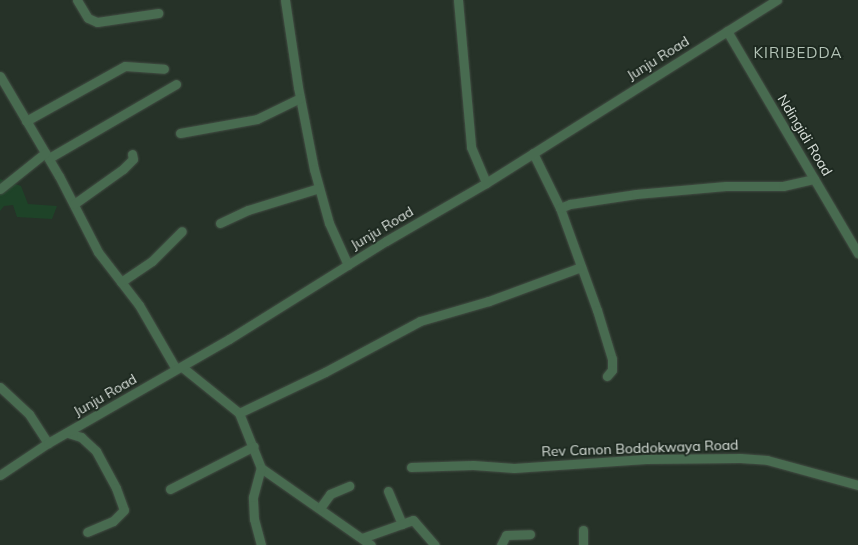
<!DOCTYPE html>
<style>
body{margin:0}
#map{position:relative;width:858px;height:545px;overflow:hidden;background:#263228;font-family:Mulish,sans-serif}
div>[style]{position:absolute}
.green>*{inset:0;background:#1e4328}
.roads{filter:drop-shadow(0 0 1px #434e44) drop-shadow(0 0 1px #434e44)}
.minor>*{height:9px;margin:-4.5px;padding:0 4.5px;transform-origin:4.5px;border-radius:4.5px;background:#486b50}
span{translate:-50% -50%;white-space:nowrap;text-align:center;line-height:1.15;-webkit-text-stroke:3.5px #1c281f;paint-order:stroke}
.street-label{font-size:14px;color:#d9e0da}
.neighbourhood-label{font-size:15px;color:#b3c3b6;letter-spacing:1px}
</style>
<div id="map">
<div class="green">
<div style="clip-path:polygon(0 179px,21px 186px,28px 204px,57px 206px,52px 219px,17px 217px,13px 205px,4px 206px,0 211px)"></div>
</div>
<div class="roads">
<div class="minor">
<div style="left:77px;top:0;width:21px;rotate:59deg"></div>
<div style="left:88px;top:18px;width:10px;rotate:24deg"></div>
<div style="left:97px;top:22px;width:62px;rotate:-8.4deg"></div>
<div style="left:285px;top:0;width:88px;rotate:81.5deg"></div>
<div style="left:298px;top:87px;width:84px;rotate:79deg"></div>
<div style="left:314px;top:169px;width:56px;rotate:74.5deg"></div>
<div style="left:329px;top:223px;width:46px;rotate:65.7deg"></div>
<div style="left:458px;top:0;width:148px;rotate:84.9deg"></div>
<div style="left:471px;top:147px;width:39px;rotate:67deg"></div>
<div style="left:727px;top:31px;width:258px;rotate:59.5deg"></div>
<div style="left:0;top:76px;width:116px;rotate:59.5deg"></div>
<div style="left:59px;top:176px;width:85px;rotate:62.8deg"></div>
<div style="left:98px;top:252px;width:67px;rotate:52.3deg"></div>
<div style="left:139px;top:305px;width:74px;rotate:60deg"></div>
<div style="left:26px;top:121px;width:113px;rotate:-29.1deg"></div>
<div style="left:125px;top:66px;width:39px;rotate:4deg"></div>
<div style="left:180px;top:133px;width:78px;rotate:-10.3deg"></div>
<div style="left:257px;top:119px;width:48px;rotate:-26deg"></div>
<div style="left:533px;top:153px;width:61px;rotate:63.9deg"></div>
<div style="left:560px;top:208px;width:109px;rotate:70.1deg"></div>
<div style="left:597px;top:310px;width:51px;rotate:73deg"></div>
<div style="left:612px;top:359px;width:11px;rotate:90deg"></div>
<div style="left:612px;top:370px;width:8px;rotate:130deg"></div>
<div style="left:49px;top:158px;width:147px;rotate:-30.2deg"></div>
<div style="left:0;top:189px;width:58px;rotate:-38.7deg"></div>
<div style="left:74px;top:204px;width:60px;rotate:-35.5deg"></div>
<div style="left:123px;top:169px;width:14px;rotate:-45deg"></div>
<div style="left:133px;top:159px;width:5px;rotate:-101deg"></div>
<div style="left:560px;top:208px;width:11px;rotate:-22deg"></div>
<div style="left:570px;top:204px;width:67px;rotate:-8.6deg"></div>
<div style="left:636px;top:194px;width:90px;rotate:-5.1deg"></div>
<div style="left:726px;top:186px;width:57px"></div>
<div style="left:783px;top:186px;width:32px;rotate:-13deg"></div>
<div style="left:220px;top:223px;width:31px;rotate:-25deg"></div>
<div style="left:248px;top:210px;width:74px;rotate:-17.2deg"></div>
<div style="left:121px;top:282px;width:37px;rotate:-34deg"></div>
<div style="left:152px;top:261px;width:42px;rotate:-45deg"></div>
<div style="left:182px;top:367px;width:73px;rotate:38.9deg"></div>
<div style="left:239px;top:413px;width:59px;rotate:68.2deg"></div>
<div style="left:261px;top:468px;width:134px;rotate:35deg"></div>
<div style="left:0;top:387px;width:40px;rotate:43deg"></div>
<div style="left:29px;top:414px;width:35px;rotate:57deg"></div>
<div style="left:239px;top:413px;width:95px;rotate:-25.5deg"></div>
<div style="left:325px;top:372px;width:108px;rotate:-28.2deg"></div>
<div style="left:420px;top:321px;width:72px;rotate:-16.2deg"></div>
<div style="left:489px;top:301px;width:98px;rotate:-20.3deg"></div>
<div style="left:68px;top:433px;width:14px;rotate:17deg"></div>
<div style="left:81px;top:437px;width:21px;rotate:43deg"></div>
<div style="left:96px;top:451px;width:42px;rotate:61.6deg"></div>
<div style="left:116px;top:488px;width:23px;rotate:70deg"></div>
<div style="left:124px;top:510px;width:16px;rotate:135deg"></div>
<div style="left:113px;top:521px;width:28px;rotate:157deg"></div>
<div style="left:411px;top:467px;width:62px;rotate:-1.8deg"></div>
<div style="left:473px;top:465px;width:41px;rotate:4.2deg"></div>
<div style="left:514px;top:468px;width:132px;rotate:-3.9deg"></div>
<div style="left:646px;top:459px;width:94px;rotate:-0.6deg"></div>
<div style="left:740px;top:458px;width:27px;rotate:4deg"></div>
<div style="left:767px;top:460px;width:94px;rotate:15.4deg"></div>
<div style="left:0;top:475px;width:58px;rotate:-33.7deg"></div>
<div style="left:48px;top:443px;width:209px;rotate:-29.9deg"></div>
<div style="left:229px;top:339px;width:185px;rotate:-32deg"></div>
<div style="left:386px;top:241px;width:116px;rotate:-30.1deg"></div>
<div style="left:486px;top:183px;width:344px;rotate:-32.2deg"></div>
<div style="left:170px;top:489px;width:94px;rotate:-27.1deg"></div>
<div style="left:388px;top:491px;width:36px;rotate:67deg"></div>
<div style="left:320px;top:508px;width:17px;rotate:-54deg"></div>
<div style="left:330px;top:494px;width:21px;rotate:-23deg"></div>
<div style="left:583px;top:530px;width:15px;rotate:90deg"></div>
<div style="left:362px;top:538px;width:54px;rotate:-19.4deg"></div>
<div style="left:413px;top:520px;width:33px;rotate:49deg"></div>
<div style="left:261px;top:545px;width:27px;rotate:-105deg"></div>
<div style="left:254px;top:519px;width:22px;rotate:-93deg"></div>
<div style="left:253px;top:497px;width:30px;rotate:-75deg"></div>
<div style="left:501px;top:545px;width:11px;rotate:-63deg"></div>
<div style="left:506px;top:535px;width:24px;rotate:-2deg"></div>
</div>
</div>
<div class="street-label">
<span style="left:658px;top:58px;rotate:-32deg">Junju Road</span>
<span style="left:805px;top:135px;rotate:59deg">Ndingidi Road</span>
<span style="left:382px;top:228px;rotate:-31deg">Junju Road</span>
<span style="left:105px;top:395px;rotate:-30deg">Junju Road</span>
<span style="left:640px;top:448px;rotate:-2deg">Rev Canon Boddokwaya Road</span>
</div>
<div class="neighbourhood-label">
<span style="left:798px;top:53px">KIRIBEDDA</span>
</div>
</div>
